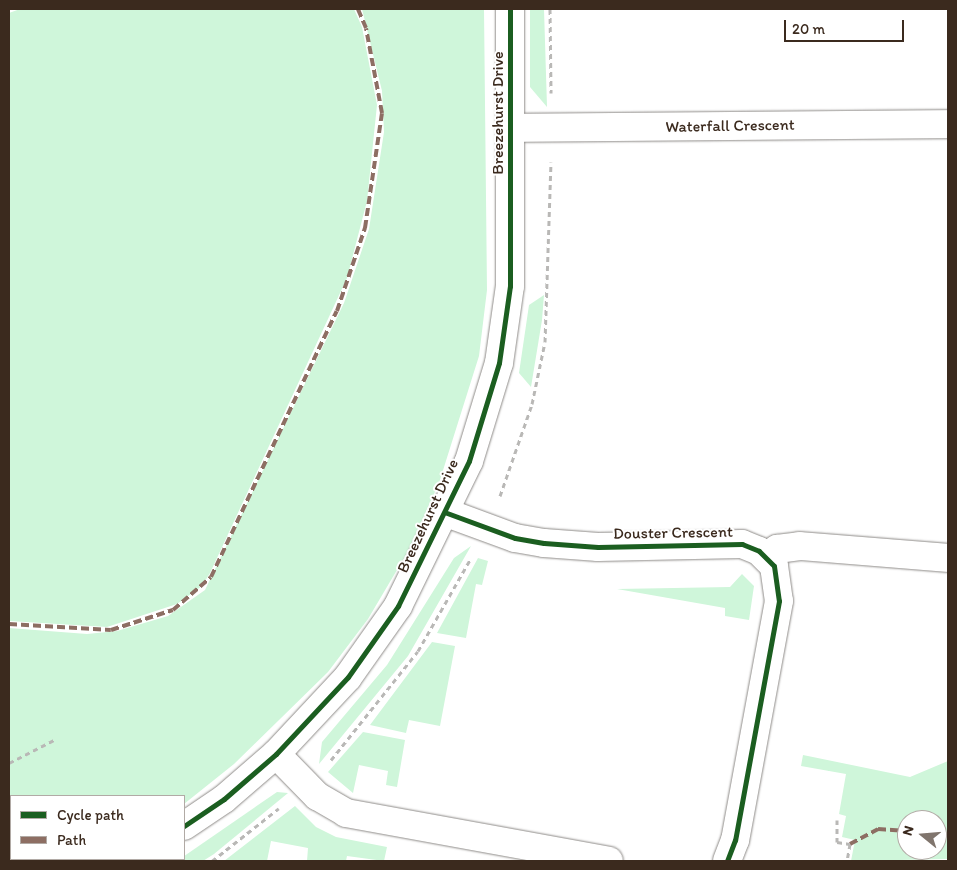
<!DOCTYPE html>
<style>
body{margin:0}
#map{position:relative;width:957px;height:870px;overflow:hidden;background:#fff;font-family:Itim,sans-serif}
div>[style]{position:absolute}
.green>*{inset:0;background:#cff6da}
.path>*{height:3px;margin-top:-1.5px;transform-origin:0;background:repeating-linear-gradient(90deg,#b9b8b6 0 5px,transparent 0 9px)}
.roads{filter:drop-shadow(0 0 1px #8e8b88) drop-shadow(0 0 1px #8e8b88)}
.street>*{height:28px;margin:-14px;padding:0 14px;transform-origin:14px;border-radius:14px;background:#fff}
.secondary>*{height:28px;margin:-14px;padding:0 14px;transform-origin:14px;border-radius:14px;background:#fff}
.quiet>*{height:4px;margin-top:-2px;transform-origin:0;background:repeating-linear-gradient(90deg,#8d6e63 0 8px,transparent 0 12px)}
.cycleway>*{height:5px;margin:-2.5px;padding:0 2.5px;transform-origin:2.5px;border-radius:2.5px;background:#1b5e20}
span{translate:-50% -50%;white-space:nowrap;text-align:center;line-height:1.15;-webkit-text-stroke:4px #fff;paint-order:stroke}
.street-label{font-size:16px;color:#3b2a1e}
.frame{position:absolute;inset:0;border:10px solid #3b2a1e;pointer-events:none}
.legend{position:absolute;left:10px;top:795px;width:175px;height:65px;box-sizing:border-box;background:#fff;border:1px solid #b1aaa5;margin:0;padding:6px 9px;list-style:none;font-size:15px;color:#3b2a1e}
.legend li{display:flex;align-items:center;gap:10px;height:25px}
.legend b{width:25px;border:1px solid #b1aaa5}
.north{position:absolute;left:897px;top:810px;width:50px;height:50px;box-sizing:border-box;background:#fff;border:1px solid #b1aaa5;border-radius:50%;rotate:287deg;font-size:14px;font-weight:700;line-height:20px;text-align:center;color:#3b2a1e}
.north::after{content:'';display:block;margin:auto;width:18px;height:22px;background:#80756d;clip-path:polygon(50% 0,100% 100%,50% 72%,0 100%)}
.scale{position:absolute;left:784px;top:20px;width:120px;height:22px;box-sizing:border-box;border:2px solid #3b2a1e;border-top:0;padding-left:6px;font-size:15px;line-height:18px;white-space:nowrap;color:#3b2a1e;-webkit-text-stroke:4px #fff;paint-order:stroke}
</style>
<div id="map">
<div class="green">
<div style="clip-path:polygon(20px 9px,354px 9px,362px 27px,377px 105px,367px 201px,347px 278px,210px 573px,202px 586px,177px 604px,107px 627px,9px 621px,9px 13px)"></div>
<div style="clip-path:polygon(362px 9px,484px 9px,487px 290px,479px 356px,439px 483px,407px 553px,368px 619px,328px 672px,234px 764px,184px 804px,184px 796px,11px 796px,11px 859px,88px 859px,9px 861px,9px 628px,87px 634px,117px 631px,168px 616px,205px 590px,344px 303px,369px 229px,384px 132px,382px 91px)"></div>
<div style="clip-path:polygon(530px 9px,544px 9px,547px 107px,530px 87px)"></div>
<div style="clip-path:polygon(544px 295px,542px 320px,531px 387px,519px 373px,529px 305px)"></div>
<div style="clip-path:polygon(471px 546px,408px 656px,319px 764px,322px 742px,387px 665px,454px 558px)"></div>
<div style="clip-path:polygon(478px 558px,488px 561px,482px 585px,476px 584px,466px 638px,437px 633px)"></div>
<div style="clip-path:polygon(742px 574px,754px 586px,749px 620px,725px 616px,725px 608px,617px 589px,730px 587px)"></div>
<div style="clip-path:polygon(432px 642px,455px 646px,440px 726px,409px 720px,406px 733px,370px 725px)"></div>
<div style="clip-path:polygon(363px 732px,405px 740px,397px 787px,386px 785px,388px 771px,359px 765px,353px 793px,328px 772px)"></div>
<div style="clip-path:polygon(evenodd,803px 755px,910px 777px,948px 761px,948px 859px,851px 861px,855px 840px,842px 837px,846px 816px,839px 814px,846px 774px,801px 766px,803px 755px,907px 820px,937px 820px,937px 850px,907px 850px,907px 820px)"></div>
<div style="clip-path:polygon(277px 792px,288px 793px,214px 854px,203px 861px,177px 861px)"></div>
<div style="clip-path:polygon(295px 806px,316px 827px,336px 837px,387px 847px,384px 861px,347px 856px,346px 861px,307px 861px,308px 848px,271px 841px,267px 861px,224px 861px)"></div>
</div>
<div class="path">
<div style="left:550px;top:9px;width:84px;rotate:89.3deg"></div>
<div style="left:500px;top:496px;width:97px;rotate:-70.8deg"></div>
<div style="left:532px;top:404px;width:63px;rotate:-78.2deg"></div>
<div style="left:545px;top:342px;width:180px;rotate:-88.1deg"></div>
<div style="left:331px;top:760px;width:139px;rotate:-51.4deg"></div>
<div style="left:418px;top:651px;width:107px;rotate:-60.3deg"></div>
<div style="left:9px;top:763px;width:53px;rotate:-27.1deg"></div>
<div style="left:837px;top:820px;width:22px;rotate:90deg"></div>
<div style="left:837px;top:842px;width:13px;rotate:9deg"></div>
<div style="left:850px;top:844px;width:17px;rotate:100deg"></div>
<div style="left:212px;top:861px;width:85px;rotate:-38.3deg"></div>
</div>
<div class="roads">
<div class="street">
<div style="left:512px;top:128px;width:436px;rotate:-0.5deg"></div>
<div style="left:447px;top:513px;width:72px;rotate:20.2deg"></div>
<div style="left:515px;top:538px;width:29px;rotate:10deg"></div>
<div style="left:544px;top:543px;width:54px;rotate:4.2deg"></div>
<div style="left:598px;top:547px;width:144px;rotate:-1.2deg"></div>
<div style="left:742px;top:544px;width:18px;rotate:22deg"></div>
<div style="left:759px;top:551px;width:21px;rotate:45deg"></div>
<div style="left:774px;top:566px;width:35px;rotate:82deg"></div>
<div style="left:779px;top:601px;width:243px;rotate:100.4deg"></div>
<div style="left:735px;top:840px;width:22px;rotate:111deg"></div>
<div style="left:766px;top:557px;width:14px;rotate:-36deg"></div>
<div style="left:777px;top:549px;width:23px;rotate:-7deg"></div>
<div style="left:800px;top:546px;width:148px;rotate:4.6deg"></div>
<div style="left:276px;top:754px;width:59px;rotate:45.7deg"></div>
<div style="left:317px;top:796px;width:34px;rotate:30deg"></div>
<div style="left:346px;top:813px;width:267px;rotate:10.3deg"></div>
</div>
<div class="secondary">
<div style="left:184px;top:826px;width:48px;rotate:-34deg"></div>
<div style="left:224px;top:799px;width:69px;rotate:-40.9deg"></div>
<div style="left:276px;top:754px;width:105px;rotate:-46.9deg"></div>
<div style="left:348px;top:677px;width:87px;rotate:-54.8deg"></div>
<div style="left:398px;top:606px;width:161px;rotate:-63.9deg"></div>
<div style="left:469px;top:461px;width:102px;rotate:-73deg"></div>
<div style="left:499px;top:363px;width:78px;rotate:-81.9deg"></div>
<div style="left:510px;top:286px;width:277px;rotate:-90deg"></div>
<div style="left:125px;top:861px;width:4px;rotate:-27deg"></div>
</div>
</div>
<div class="quiet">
<div style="left:9px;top:9px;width:1px"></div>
<div style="left:9px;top:624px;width:102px;rotate:3.4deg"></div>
<div style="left:111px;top:630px;width:65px;rotate:-17.9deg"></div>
<div style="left:173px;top:610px;width:50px;rotate:-41deg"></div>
<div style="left:211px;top:577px;width:294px;rotate:-64.7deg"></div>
<div style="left:337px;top:311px;width:88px;rotate:-71.4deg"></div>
<div style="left:365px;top:228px;width:116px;rotate:-81.6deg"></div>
<div style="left:382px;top:113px;width:86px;rotate:-100.7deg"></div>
<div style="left:366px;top:28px;width:21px;rotate:-113deg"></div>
<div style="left:850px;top:844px;width:32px;rotate:-28deg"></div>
<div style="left:878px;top:829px;width:29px;rotate:4deg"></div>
</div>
<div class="cycleway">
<div style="left:447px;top:513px;width:72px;rotate:20.2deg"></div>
<div style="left:515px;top:538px;width:29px;rotate:10deg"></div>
<div style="left:544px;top:543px;width:54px;rotate:4.2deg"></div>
<div style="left:598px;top:547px;width:144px;rotate:-1.2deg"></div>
<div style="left:742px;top:544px;width:18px;rotate:22deg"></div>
<div style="left:759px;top:551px;width:21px;rotate:45deg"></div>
<div style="left:774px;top:566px;width:35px;rotate:82deg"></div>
<div style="left:779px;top:601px;width:243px;rotate:100.4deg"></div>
<div style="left:735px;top:840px;width:22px;rotate:111deg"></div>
<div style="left:184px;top:826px;width:48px;rotate:-34deg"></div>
<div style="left:224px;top:799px;width:69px;rotate:-40.9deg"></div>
<div style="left:276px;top:754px;width:105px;rotate:-46.9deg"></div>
<div style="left:348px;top:677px;width:87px;rotate:-54.8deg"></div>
<div style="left:398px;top:606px;width:161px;rotate:-63.9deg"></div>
<div style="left:469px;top:461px;width:102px;rotate:-73deg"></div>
<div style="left:499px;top:363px;width:78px;rotate:-81.9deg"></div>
<div style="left:510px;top:286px;width:277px;rotate:-90deg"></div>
</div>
<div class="street-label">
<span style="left:498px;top:113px;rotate:-90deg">Breezehurst Drive</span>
<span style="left:730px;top:126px;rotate:-1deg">Waterfall Crescent</span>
<span style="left:428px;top:516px;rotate:-65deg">Breezehurst Drive</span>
<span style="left:673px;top:533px;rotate:-1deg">Douster Crescent</span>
</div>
<div class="frame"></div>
<ul class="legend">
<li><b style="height:6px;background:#1b5e20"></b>Cycle path</li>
<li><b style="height:6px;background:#8d6e63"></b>Path</li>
</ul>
<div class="north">N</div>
<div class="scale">20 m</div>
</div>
